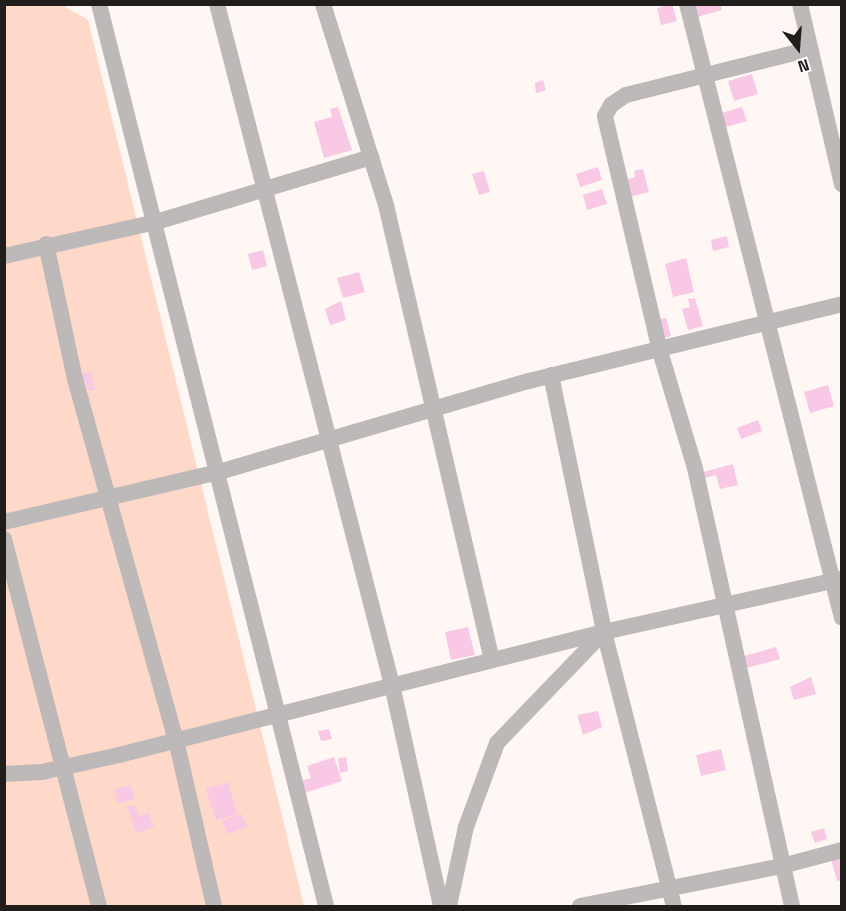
<!DOCTYPE html>
<style>
body{margin:0}
#map{position:relative;width:846px;height:911px;overflow:hidden;background:#fef7f4;font-family:"Space Grotesk",sans-serif}
div>[style]{position:absolute}
.green>*{inset:0;background:#fed8c9}
.building>*{inset:0;background:#f8c8e5}
.minor>*{height:16px;margin:-8px;padding:0 8px;transform-origin:8px;border-radius:8px;background:#beb9b9}
span{translate:-50% -50%;white-space:nowrap;text-align:center;line-height:1.15;-webkit-text-stroke:5px #fff;paint-order:stroke}
.frame{position:absolute;inset:0;border:6px solid #211d1b;pointer-events:none}
.north{position:absolute;left:768px;top:18px;width:60px;height:60px;-webkit-text-stroke:4px #fff;paint-order:stroke;rotate:163deg;font-size:16px;font-weight:700;line-height:24px;text-align:center;color:#211d1b}
.north::after{content:'';display:block;margin:auto;width:21px;height:27px;background:#211d1b;clip-path:polygon(50% 0,100% 100%,50% 72%,0 100%)}
</style>
<div id="map">
<div class="green">
<div style="clip-path:polygon(5px 5px,62px 5px,88px 20px,304px 906px,5px 906px)"></div>
</div>
<div class="building">
<div style="clip-path:polygon(672px 4px,677px 21px,661px 25px,657px 8px)"></div>
<div style="clip-path:polygon(701px 4px,720px 4px,722px 10px,697px 17px,694px 7px)"></div>
<div style="clip-path:polygon(752px 74px,758px 94px,734px 101px,728px 81px)"></div>
<div style="clip-path:polygon(543px 80px,546px 90px,536px 93px,535px 83px)"></div>
<div style="clip-path:polygon(338px 107px,352px 150px,324px 158px,314px 122px,332px 117px,330px 109px)"></div>
<div style="clip-path:polygon(742px 107px,747px 121px,722px 128px,718px 114px)"></div>
<div style="clip-path:polygon(598px 167px,602px 180px,580px 187px,576px 174px)"></div>
<div style="clip-path:polygon(643px 169px,649px 192px,629px 197px,625px 180px,635px 177px,634px 171px)"></div>
<div style="clip-path:polygon(484px 171px,490px 192px,479px 195px,472px 174px)"></div>
<div style="clip-path:polygon(602px 189px,607px 204px,587px 210px,583px 195px)"></div>
<div style="clip-path:polygon(727px 236px,729px 247px,713px 251px,711px 240px)"></div>
<div style="clip-path:polygon(263px 250px,267px 266px,252px 270px,248px 254px)"></div>
<div style="clip-path:polygon(686px 258px,694px 292px,673px 297px,665px 264px)"></div>
<div style="clip-path:polygon(359px 272px,365px 292px,343px 298px,337px 278px)"></div>
<div style="clip-path:polygon(695px 298px,703px 326px,688px 330px,682px 309px,690px 307px,688px 299px)"></div>
<div style="clip-path:polygon(341px 301px,346px 320px,330px 325px,325px 309px)"></div>
<div style="clip-path:polygon(666px 318px,671px 336px,661px 339px,656px 320px)"></div>
<div style="clip-path:polygon(91px 372px,95px 390px,88px 391px,86px 382px,79px 384px,77px 375px)"></div>
<div style="clip-path:polygon(828px 385px,834px 406px,810px 413px,804px 392px)"></div>
<div style="clip-path:polygon(758px 420px,762px 431px,741px 439px,737px 428px)"></div>
<div style="clip-path:polygon(733px 464px,738px 485px,720px 489px,716px 475px,705px 478px,703px 472px)"></div>
<div style="clip-path:polygon(468px 627px,475px 655px,451px 660px,445px 632px)"></div>
<div style="clip-path:polygon(776px 647px,780px 659px,742px 669px,744px 656px)"></div>
<div style="clip-path:polygon(811px 677px,816px 694px,794px 700px,790px 687px)"></div>
<div style="clip-path:polygon(598px 711px,602px 727px,583px 735px,577px 715px)"></div>
<div style="clip-path:polygon(329px 729px,332px 739px,321px 741px,318px 731px)"></div>
<div style="clip-path:polygon(721px 749px,726px 770px,701px 776px,696px 755px)"></div>
<div style="clip-path:polygon(334px 757px,342px 781px,305px 793px,301px 781px,311px 778px,307px 766px)"></div>
<div style="clip-path:polygon(346px 757px,348px 771px,340px 773px,338px 758px)"></div>
<div style="clip-path:polygon(228px 782px,238px 814px,216px 820px,206px 789px)"></div>
<div style="clip-path:polygon(131px 785px,135px 799px,118px 803px,114px 789px)"></div>
<div style="clip-path:polygon(134px 804px,139px 816px,149px 813px,154px 827px,136px 833px,127px 807px)"></div>
<div style="clip-path:polygon(242px 814px,247px 827px,227px 834px,222px 821px)"></div>
<div style="clip-path:polygon(824px 828px,827px 839px,815px 843px,811px 832px)"></div>
<div style="clip-path:polygon(842px 856px,842px 880px,837px 881px,831px 859px)"></div>
</div>
<div class="minor">
<div style="left:99px;top:4px;width:930px;rotate:75.87deg"></div>
<div style="left:217px;top:4px;width:703px;rotate:75.59deg"></div>
<div style="left:392px;top:685px;width:226px;rotate:77.5deg"></div>
<div style="left:323px;top:4px;width:211px;rotate:72.6deg"></div>
<div style="left:386px;top:205px;width:466px;rotate:76.9deg"></div>
<div style="left:687px;top:4px;width:633px;rotate:75.83deg"></div>
<div style="left:800px;top:4px;width:185px;rotate:76.9deg"></div>
<div style="left:46px;top:244px;width:138px;rotate:77.9deg"></div>
<div style="left:75px;top:379px;width:375px;rotate:74.4deg"></div>
<div style="left:176px;top:740px;width:170px;rotate:77.1deg"></div>
<div style="left:4px;top:256px;width:156px;rotate:-12.6deg"></div>
<div style="left:156px;top:222px;width:225px;rotate:-16.8deg"></div>
<div style="left:551px;top:375px;width:262px;rotate:78.3deg"></div>
<div style="left:604px;top:632px;width:283px;rotate:75.7deg"></div>
<div style="left:4px;top:522px;width:221px;rotate:-13.1deg"></div>
<div style="left:219px;top:472px;width:323px;rotate:-16.4deg"></div>
<div style="left:529px;top:381px;width:322px;rotate:-13.8deg"></div>
<div style="left:4px;top:539px;width:379px;rotate:75.5deg"></div>
<div style="left:4px;top:774px;width:38px;rotate:-3deg"></div>
<div style="left:42px;top:772px;width:79px;rotate:-12.4deg"></div>
<div style="left:119px;top:755px;width:500px;rotate:-14.23deg"></div>
<div style="left:449px;top:906px;width:81px;rotate:-77.9deg"></div>
<div style="left:466px;top:827px;width:90px;rotate:-69.7deg"></div>
<div style="left:497px;top:743px;width:154px;rotate:-46.1deg"></div>
<div style="left:604px;top:632px;width:244px;rotate:-12.6deg"></div>
<div style="left:580px;top:906px;width:206px;rotate:-11.2deg"></div>
<div style="left:782px;top:866px;width:62px;rotate:-14.9deg"></div>
<div style="left:792px;top:906px;width:449px;rotate:-102.5deg"></div>
<div style="left:695px;top:468px;width:122px;rotate:-106.7deg"></div>
<div style="left:660px;top:351px;width:241px;rotate:-103.2deg"></div>
<div style="left:605px;top:116px;width:13px;rotate:-61deg"></div>
<div style="left:611px;top:105px;width:18px;rotate:-34deg"></div>
<div style="left:626px;top:95px;width:190px;rotate:-14deg"></div>
</div>
<div class="frame"></div>
<div class="north">N</div>
</div>
